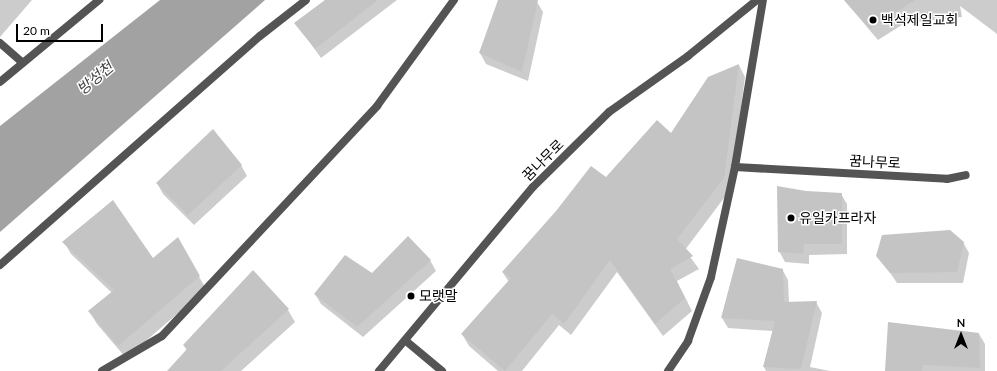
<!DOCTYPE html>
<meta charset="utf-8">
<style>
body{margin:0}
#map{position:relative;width:997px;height:371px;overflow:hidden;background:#fff;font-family:Lato,"Noto Sans KR",sans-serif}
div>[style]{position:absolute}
.water>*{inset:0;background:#a2a2a2}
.shadow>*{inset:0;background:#0003}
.building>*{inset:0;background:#c4c4c4}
.service>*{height:8px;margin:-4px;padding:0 4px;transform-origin:4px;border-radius:4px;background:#545454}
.minor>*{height:8px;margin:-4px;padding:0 4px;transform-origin:4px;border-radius:4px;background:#545454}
.dots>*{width:11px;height:11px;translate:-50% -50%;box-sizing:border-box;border:2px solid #fff;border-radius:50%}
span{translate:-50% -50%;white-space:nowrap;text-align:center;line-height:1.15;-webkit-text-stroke:3px #fff;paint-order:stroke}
.poi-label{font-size:14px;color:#000}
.left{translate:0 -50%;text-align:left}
.street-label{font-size:14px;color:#000}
.water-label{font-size:15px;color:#434343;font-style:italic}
.north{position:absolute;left:941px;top:315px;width:40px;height:40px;-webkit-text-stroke:3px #fff;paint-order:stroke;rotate:0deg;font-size:11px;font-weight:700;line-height:16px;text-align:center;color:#000}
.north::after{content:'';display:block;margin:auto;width:14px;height:18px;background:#000;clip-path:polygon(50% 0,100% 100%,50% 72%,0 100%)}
.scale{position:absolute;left:16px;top:24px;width:87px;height:18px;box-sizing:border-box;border:2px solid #000;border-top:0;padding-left:5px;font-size:12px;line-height:14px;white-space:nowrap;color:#000;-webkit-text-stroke:3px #fff;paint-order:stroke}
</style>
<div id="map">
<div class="water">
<div style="clip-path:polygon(160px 0,265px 0,0 232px,0 126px)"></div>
</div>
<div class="shadow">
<div style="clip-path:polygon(0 0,32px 0,0 37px)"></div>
<div style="clip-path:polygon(328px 0,397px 0,321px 58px,296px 23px)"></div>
<div style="clip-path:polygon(499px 0,531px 0,537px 2px,543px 12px,528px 81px,486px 64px,480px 53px)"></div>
<div style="clip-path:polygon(844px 0,997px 0,997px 34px,960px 6px,962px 17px,905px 23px,878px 40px)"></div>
<div style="clip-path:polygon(739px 65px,745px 77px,730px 190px,685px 250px,699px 269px,677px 281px,692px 311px,663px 336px,617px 272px,571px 335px,559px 325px,522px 371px,498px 371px,469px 346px,462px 334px,509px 282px,503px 273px,607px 179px,671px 135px)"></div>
<div style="clip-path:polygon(241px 165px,247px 176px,194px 225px,163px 194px,157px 183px)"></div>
<div style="clip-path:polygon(805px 192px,841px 194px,847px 204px,847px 254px,809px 255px,809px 264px,785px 262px,779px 251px)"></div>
<div style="clip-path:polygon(178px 239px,206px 289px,126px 358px,97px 324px,89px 311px,112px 293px,71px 254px,64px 242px,153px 259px)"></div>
<div style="clip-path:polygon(963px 242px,969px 253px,963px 283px,897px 283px,878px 255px)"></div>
<div style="clip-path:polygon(430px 260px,436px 271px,363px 337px,321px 304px,315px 294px,373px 275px)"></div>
<div style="clip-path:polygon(782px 269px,788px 280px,789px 303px,816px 302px,822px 313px,810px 367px,830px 371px,766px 371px,764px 367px,773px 331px,728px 328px,722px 318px)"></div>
<div style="clip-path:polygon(253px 272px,288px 310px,295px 322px,241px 371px,168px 371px,187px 351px,184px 345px)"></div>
<div style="clip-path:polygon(979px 334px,985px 344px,985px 371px,886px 371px)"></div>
</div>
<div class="building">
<div style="clip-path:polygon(325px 0,378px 0,315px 49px,294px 23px)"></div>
<div style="clip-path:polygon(498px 0,538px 0,522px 72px,479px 53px)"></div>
<div style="clip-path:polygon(844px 0,915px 0,870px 29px)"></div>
<div style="clip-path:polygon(739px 64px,724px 178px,677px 239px,693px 256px,670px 269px,685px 298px,655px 324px,610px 260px,564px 324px,552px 314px,505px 371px,461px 334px,511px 278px,502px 272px,556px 211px,591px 166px,606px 177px,657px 120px,671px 133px,708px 77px)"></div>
<div style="clip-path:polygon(213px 129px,242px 165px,188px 215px,156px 183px)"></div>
<div style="clip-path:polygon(777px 186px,806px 191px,842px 193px,842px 244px,804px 244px,803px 254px,778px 252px)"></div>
<div style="clip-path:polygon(113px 200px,153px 258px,178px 237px,200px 276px,118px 346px,88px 311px,114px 290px,62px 242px)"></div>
<div style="clip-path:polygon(950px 230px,964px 242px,957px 272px,890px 273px,876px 256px,882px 235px)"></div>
<div style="clip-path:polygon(408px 236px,431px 260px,357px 327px,314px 294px,345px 255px,372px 273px)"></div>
<div style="clip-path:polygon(737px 258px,783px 269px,784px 302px,817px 301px,801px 369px,763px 367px,775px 321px,721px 318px)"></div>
<div style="clip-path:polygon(253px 270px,289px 309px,221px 371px,167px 371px,187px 349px,183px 345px)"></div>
<div style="clip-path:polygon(888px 322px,979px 333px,980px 368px,923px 365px,922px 371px,885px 371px)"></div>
</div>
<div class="service">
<div style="left:0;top:43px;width:30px;rotate:41deg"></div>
<div style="left:735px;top:167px;width:212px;rotate:3.2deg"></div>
<div style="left:947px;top:179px;width:19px;rotate:-12deg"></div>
<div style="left:102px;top:371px;width:69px;rotate:-30.3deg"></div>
<div style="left:162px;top:336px;width:315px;rotate:-46.9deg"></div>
<div style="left:377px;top:106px;width:131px;rotate:-54deg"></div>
</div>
<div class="minor">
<div style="left:0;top:82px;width:129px;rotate:-39.6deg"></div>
<div style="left:0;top:265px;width:346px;rotate:-41.4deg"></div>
<div style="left:260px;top:36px;width:58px;rotate:-38deg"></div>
<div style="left:406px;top:341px;width:47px;rotate:39.8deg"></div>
<div style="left:379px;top:371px;width:240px;rotate:-50.1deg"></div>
<div style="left:533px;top:187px;width:107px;rotate:-44.6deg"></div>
<div style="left:609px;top:112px;width:97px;rotate:-35.3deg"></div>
<div style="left:688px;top:56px;width:89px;rotate:-39.1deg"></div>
<div style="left:668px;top:371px;width:36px;rotate:-56deg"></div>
<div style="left:688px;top:341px;width:68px;rotate:-70.2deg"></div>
<div style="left:711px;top:277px;width:113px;rotate:-77.7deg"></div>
<div style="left:735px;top:167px;width:169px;rotate:-80.5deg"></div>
</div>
<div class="dots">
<div style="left:873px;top:20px;background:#000"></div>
<div style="left:791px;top:218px;background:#000"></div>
<div style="left:411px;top:296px;background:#000"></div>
</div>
<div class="poi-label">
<span class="left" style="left:881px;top:20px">백석제일교회</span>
<span class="left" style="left:799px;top:218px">유일카프라자</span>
<span class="left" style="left:419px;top:296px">모랫말</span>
</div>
<div class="street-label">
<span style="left:543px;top:160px;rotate:-45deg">꿈나무로</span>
<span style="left:875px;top:162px;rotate:3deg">꿈나무로</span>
</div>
<div class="water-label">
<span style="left:95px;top:78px;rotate:-40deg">방성천</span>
</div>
<div class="north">N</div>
<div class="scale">20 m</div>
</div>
